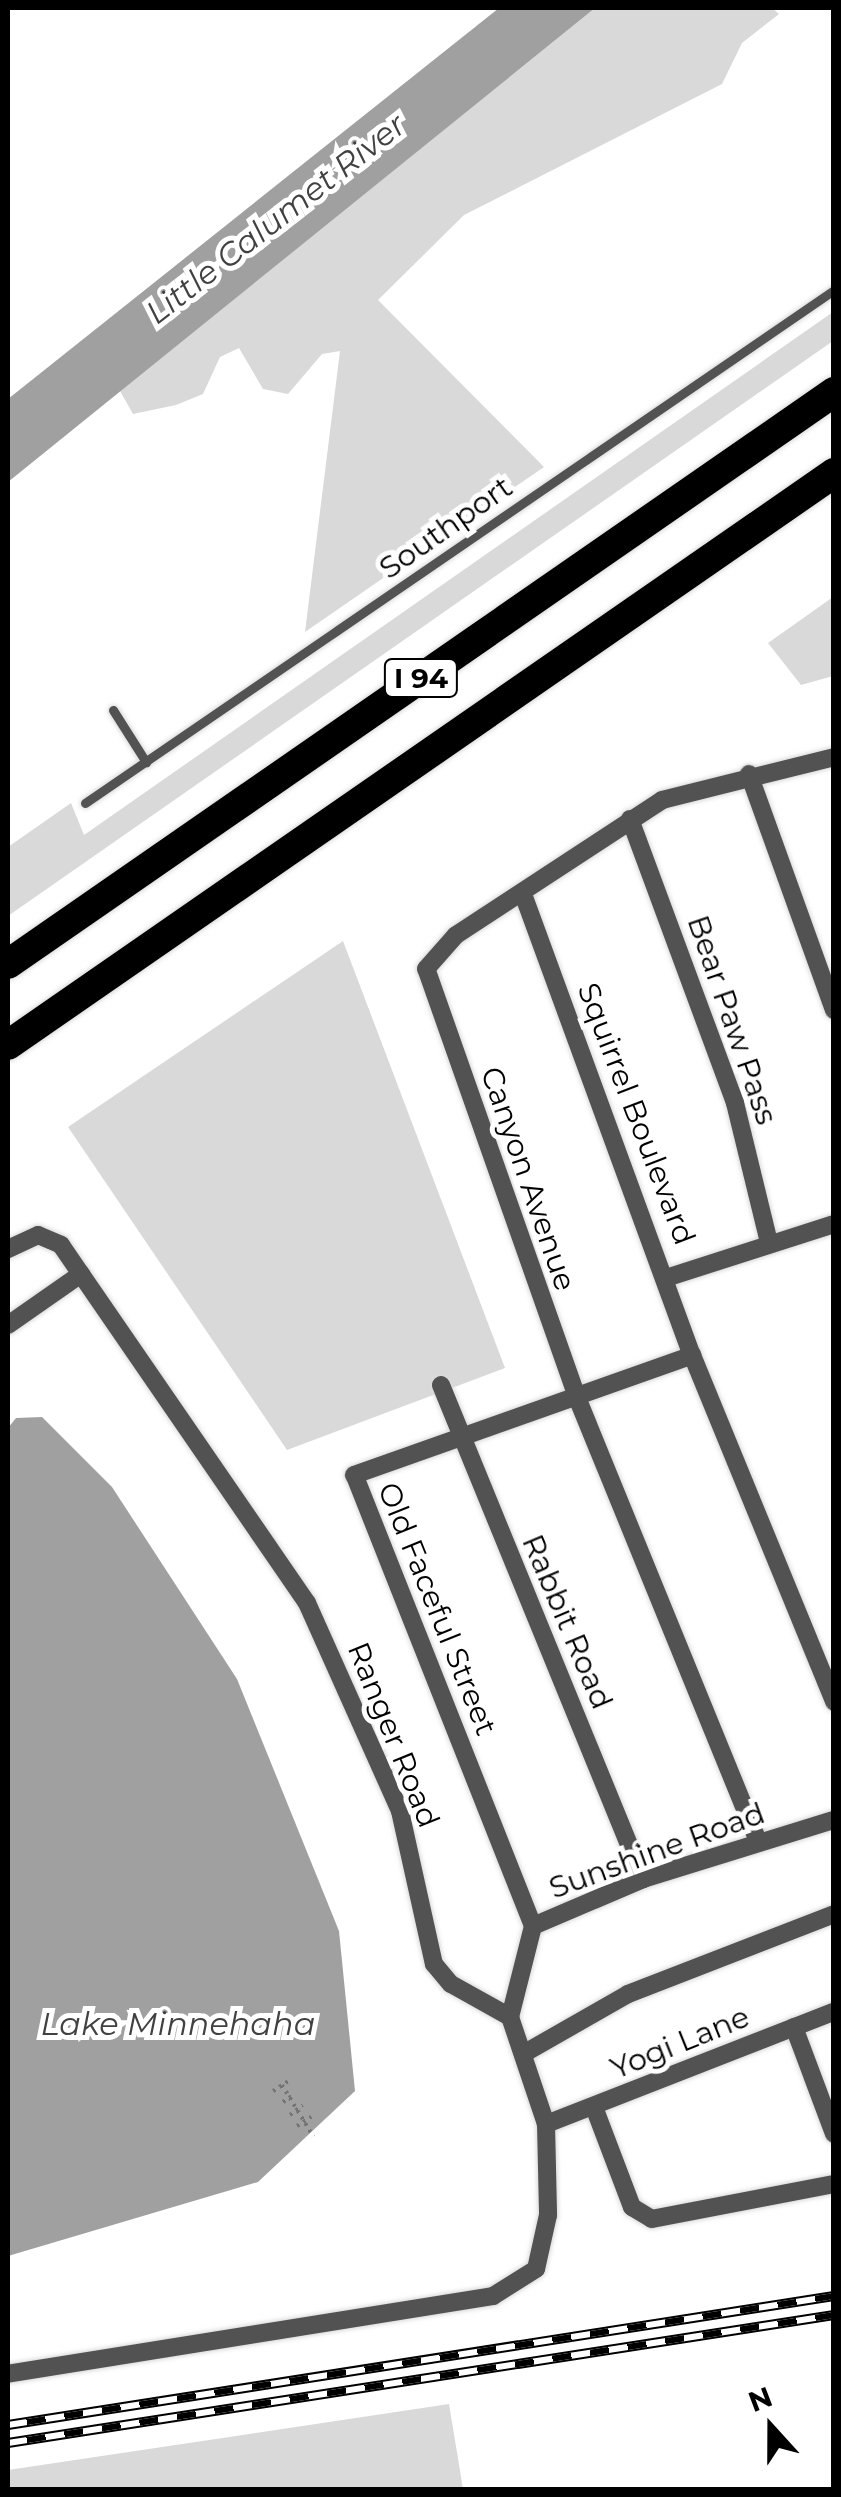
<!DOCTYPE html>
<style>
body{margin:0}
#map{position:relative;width:841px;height:2497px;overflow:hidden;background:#fff;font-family:Montserrat,sans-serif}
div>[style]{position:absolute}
.green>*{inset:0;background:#d9d9d9}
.water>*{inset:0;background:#a0a0a0}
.path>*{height:4px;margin-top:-2px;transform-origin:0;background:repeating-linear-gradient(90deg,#747474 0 2.5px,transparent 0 7.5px)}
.roads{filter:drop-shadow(0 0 2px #dbdbdb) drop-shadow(0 0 2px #dbdbdb)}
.service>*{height:9px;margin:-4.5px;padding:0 4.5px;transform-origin:4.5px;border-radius:4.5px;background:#525252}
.minor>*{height:18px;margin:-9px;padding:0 9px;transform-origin:9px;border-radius:9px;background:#525252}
.motorway>*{height:30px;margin:-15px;padding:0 15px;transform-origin:15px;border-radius:15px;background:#000}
.rail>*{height:10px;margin-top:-5px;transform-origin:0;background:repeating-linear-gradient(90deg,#fff 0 19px,#000 0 38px);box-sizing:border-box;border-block:2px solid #000}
span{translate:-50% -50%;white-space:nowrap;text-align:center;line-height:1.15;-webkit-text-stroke:10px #fff;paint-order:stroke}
.shield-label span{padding:2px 8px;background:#fff;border:2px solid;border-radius:8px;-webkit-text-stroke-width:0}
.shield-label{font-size:28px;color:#000;font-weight:700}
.street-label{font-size:30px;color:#000}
.water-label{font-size:32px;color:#414141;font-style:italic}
.frame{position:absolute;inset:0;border:10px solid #000;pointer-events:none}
.north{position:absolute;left:721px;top:2377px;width:100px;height:100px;-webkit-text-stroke:8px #fff;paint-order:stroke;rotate:339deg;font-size:28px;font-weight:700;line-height:40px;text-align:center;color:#000}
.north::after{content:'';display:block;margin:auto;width:35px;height:45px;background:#000;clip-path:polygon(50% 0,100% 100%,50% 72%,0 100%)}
</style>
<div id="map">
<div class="green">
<div style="clip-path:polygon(595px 8px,772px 8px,779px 14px,742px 43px,722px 84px,464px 215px,378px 300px,544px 467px,305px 632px,340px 351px,322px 354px,288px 394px,263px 389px,239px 348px,220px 357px,203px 394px,176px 405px,133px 414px,120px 391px)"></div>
<div style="clip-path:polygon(833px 312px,833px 341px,8px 916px,8px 847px,71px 803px,84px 835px)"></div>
<div style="clip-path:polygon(833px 597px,833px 676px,801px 685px,768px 643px)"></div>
<div style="clip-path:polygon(343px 941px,505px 1368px,287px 1450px,68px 1127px)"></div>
<div style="clip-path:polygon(449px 2404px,463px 2489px,8px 2489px,8px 2470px)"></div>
</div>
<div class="water">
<div style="clip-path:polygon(499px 8px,595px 8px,8px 482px,8px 399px)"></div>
<div style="clip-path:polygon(42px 1417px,112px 1487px,237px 1679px,339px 1931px,355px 2091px,258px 2182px,8px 2256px,8px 1428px,16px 1418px)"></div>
</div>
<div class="path">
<div style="left:282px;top:2085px;width:60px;rotate:58.7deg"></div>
<div style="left:273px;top:2091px;width:20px;rotate:-33deg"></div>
<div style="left:283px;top:2102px;width:14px;rotate:-34deg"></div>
<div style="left:290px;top:2115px;width:16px;rotate:-38deg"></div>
<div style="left:297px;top:2126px;width:17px;rotate:-33deg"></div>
</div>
<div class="roads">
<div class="service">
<div style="left:113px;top:710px;width:62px;rotate:57.6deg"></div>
<div style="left:85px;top:803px;width:908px;rotate:-34.41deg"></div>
</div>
<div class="minor">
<div style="left:749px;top:774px;width:251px;rotate:70.2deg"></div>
<div style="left:630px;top:819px;width:303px;rotate:69.7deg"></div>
<div style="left:735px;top:1103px;width:144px;rotate:76.3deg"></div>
<div style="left:523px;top:894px;width:491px;rotate:69.9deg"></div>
<div style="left:692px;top:1355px;width:375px;rotate:67.7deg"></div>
<div style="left:8px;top:1249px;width:33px;rotate:-25deg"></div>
<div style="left:38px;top:1235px;width:25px;rotate:23deg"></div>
<div style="left:61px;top:1245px;width:434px;rotate:55.5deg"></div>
<div style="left:307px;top:1603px;width:228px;rotate:65.9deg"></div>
<div style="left:400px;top:1811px;width:157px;rotate:77.5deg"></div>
<div style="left:434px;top:1964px;width:26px;rotate:50deg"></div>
<div style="left:451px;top:1984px;width:68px;rotate:29.2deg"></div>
<div style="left:510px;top:2017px;width:113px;rotate:71.4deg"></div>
<div style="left:546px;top:2124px;width:91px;rotate:88.7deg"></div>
<div style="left:548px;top:2215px;width:55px;rotate:102.5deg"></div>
<div style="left:536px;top:2269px;width:51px;rotate:147.9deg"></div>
<div style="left:493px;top:2296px;width:491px;rotate:170.9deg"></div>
<div style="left:669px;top:1277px;width:173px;rotate:-17.8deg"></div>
<div style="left:8px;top:1325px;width:89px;rotate:-34.9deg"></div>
<div style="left:441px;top:1385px;width:534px;rotate:67.76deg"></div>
<div style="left:758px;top:1841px;width:479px;rotate:-112.2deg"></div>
<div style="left:577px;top:1397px;width:454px;rotate:-109.4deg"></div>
<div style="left:426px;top:969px;width:45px;rotate:-48.6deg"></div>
<div style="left:456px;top:935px;width:246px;rotate:-33.2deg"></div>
<div style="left:662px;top:800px;width:177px;rotate:-14deg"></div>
<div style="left:533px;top:1926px;width:485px;rotate:-111.6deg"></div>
<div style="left:354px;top:1475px;width:359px;rotate:-19.5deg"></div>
<div style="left:533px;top:1926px;width:120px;rotate:-23.1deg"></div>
<div style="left:643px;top:1879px;width:200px;rotate:-17.2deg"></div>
<div style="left:510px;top:2017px;width:94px;rotate:-75.8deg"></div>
<div style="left:794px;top:2027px;width:114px;rotate:69.5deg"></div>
<div style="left:523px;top:2054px;width:121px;rotate:-29.7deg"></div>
<div style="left:628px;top:1994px;width:221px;rotate:-21.2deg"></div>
<div style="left:594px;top:2107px;width:107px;rotate:69.2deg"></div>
<div style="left:632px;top:2207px;width:23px;rotate:31deg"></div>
<div style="left:652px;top:2219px;width:185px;rotate:-10.9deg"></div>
<div style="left:546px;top:2124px;width:309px;rotate:-21.3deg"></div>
</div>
<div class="motorway">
<div style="left:8px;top:964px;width:1005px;rotate:-34.7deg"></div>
<div style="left:8px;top:1045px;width:1005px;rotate:-34.7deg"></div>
</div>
</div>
<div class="rail">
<div style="left:8px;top:2425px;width:836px;rotate:-8.88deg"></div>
<div style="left:8px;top:2443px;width:836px;rotate:-8.81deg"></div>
</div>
<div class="shield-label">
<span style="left:421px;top:678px">I 94</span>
</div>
<div class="street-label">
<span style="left:446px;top:528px;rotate:-35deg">Southport</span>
<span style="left:732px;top:1020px;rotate:71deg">Bear Paw Pass</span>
<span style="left:636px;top:1114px;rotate:69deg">Squirrel Boulevard</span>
<span style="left:528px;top:1179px;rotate:71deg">Canyon Avenue</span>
<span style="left:437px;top:1609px;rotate:68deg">Old Faceful Street</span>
<span style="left:567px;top:1622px;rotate:67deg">Rabbit Road</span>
<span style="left:393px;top:1735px;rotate:68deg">Ranger Road</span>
<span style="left:657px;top:1851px;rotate:-20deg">Sunshine Road</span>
<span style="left:680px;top:2043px;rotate:-22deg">Yogi Lane</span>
</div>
<div class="water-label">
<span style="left:276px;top:219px;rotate:-38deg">Little Calumet River</span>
<span style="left:178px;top:2024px">Lake Minnehaha</span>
</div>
<div class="frame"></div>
<div class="north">N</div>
</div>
